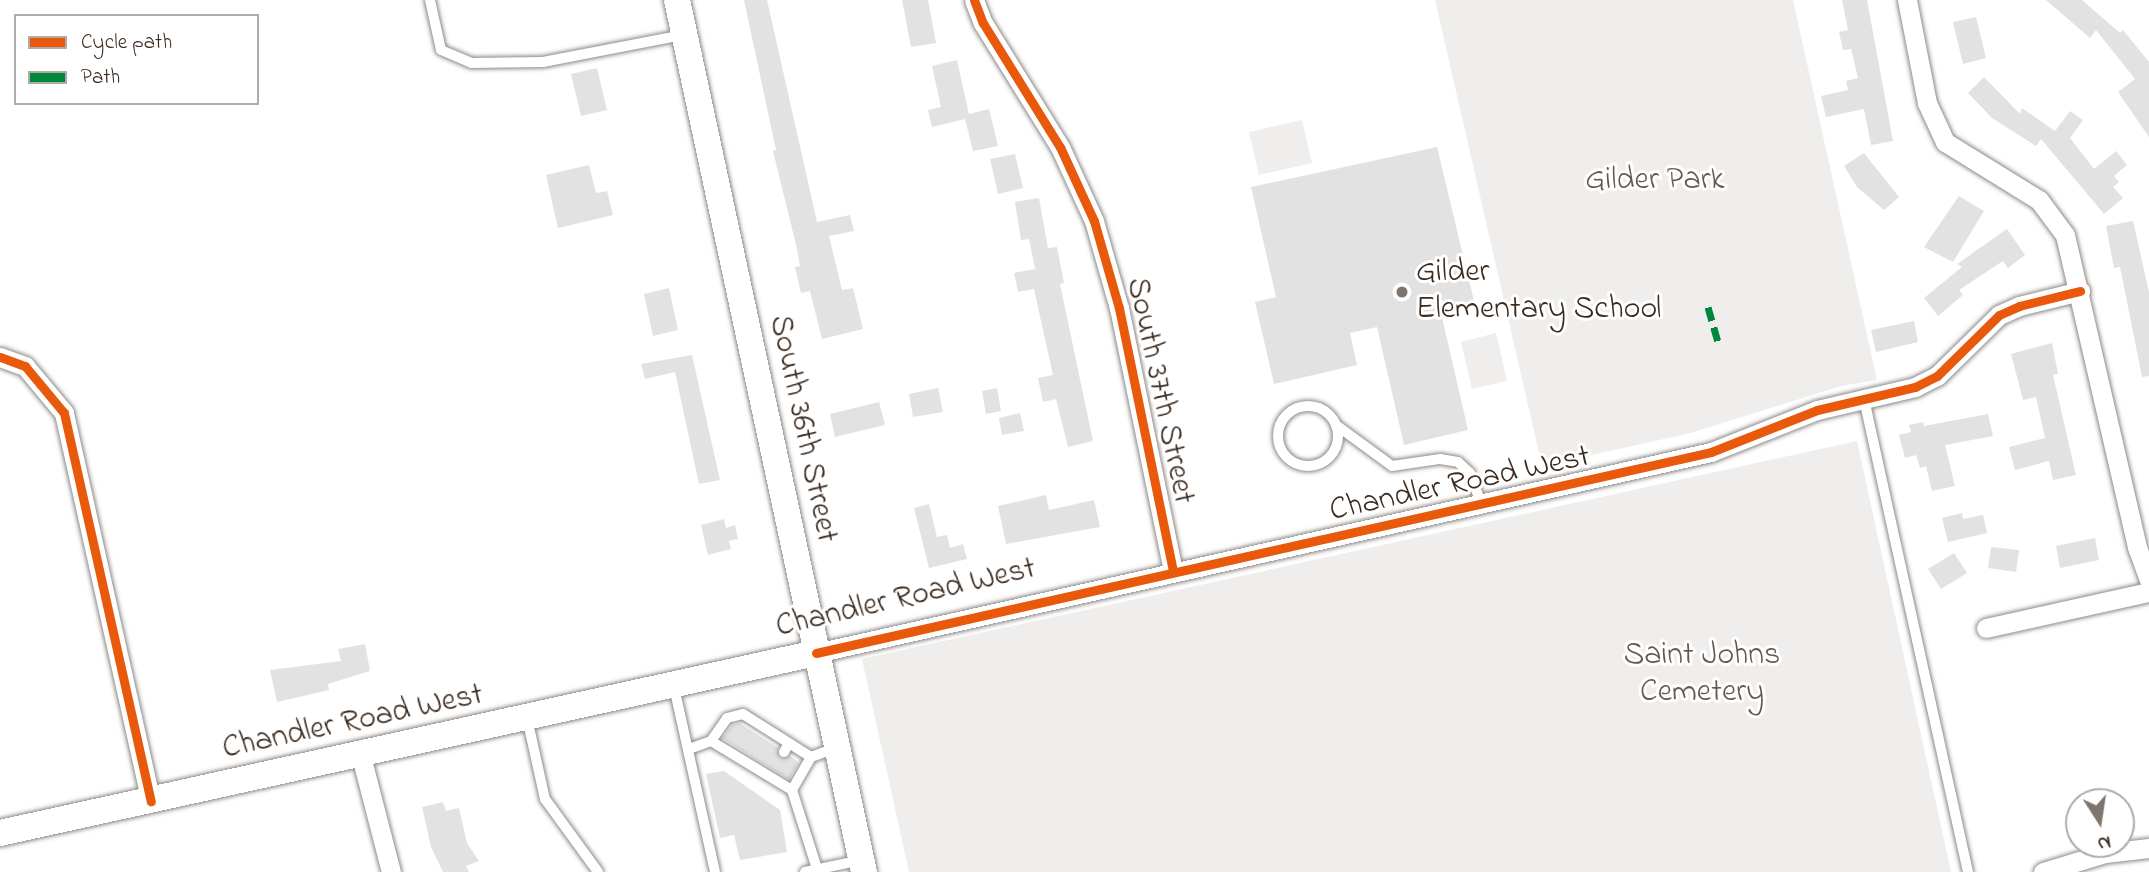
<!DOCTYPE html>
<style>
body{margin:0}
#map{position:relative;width:2149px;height:872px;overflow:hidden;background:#fff;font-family:"Indie Flower",sans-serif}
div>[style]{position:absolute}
.green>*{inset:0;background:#efeeed}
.building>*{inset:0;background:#e3e2e2}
.roads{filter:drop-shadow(0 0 2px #8e8b88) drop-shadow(0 0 2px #8e8b88)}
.service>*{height:10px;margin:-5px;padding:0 5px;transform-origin:5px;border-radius:5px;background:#fff}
.service>.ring{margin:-5px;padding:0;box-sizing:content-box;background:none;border:10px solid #fff;border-radius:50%}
.minor>*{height:19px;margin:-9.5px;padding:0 9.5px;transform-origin:9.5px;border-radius:9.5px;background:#fff}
.secondary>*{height:26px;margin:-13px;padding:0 13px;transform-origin:13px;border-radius:13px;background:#fff}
.quiet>*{height:7px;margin-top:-3.5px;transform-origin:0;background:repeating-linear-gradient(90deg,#00873e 0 14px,transparent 0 21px)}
.cycleway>*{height:9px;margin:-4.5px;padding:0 4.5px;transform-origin:4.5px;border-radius:4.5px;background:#e8590c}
.dots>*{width:19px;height:19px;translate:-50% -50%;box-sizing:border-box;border:4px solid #fff;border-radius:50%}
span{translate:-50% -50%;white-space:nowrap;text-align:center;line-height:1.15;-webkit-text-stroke:6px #fff;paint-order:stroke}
.park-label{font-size:32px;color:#65584e}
.poi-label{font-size:32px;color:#3b2a1e}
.left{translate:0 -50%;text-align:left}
.street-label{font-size:32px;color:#3b2a1e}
.legend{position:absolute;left:14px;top:14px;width:245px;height:91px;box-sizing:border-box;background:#fff;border:2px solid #b1aaa5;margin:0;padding:9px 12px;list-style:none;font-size:21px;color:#3b2a1e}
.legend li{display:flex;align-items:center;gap:14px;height:35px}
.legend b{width:35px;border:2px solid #b1aaa5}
.north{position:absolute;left:2065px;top:788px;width:70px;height:70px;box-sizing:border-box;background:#fff;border:2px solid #b1aaa5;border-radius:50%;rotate:168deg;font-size:19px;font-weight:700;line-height:28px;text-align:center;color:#3b2a1e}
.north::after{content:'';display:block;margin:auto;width:24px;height:32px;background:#80756d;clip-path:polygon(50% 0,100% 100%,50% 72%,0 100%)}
</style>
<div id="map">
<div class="green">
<div style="clip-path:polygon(1435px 0,1793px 0,1877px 380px,1841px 386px,1691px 433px,1542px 466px)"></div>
<div style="clip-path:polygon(1302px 120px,1312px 163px,1259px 175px,1249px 132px)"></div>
<div style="clip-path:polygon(1496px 333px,1507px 381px,1472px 389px,1461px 342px)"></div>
<div style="clip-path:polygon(1857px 441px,1951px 872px,909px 872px,862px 659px)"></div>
</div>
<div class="building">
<div style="clip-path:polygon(744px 0,767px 0,817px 222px,850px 215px,854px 231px,829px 236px,842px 290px,853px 288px,863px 329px,822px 339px,810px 291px,801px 293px,795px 267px,800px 266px,797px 249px,773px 151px,776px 150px)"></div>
<div style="clip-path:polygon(902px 0,928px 0,936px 43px,911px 47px)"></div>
<div style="clip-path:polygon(1842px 0,1867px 0,1893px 141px,1871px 145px,1864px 109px,1826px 117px,1821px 96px,1848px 90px,1846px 81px,1858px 78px,1851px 49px,1843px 50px,1839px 32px,1848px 30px)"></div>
<div style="clip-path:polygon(2046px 0,2082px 0,2120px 33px,2123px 30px,2149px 62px,2149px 137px,2118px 92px,2135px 79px,2096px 30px,2090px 38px)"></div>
<div style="clip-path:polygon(1976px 17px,1986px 58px,1963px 64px,1953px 22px)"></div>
<div style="clip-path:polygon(957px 60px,969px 114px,989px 109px,998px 146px,973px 151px,965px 119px,932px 127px,928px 110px,941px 107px,932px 66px)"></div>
<div style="clip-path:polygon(597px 68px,607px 110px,581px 116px,571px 74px)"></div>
<div style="clip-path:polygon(1984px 77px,2020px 114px,2022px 108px,2055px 131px,2070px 111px,2083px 120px,2070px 138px,2094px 169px,2116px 151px,2127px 165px,2114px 176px,2119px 182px,2113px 187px,2123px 198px,2104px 214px,2041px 139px,2036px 146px,1992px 118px,1968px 93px)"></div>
<div style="clip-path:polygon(1437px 147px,1475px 305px,1441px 313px,1468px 430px,1404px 445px,1377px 327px,1350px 333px,1357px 365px,1274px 384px,1255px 302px,1276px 297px,1251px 187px)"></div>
<div style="clip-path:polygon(1864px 153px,1899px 197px,1884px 210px,1857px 187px,1844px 166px)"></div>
<div style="clip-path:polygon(1015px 154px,1023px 188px,998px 194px,990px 159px)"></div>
<div style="clip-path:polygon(589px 165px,596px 193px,607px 191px,613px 215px,558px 228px,546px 175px)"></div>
<div style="clip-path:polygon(1959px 196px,1984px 211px,1953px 262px,1924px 247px)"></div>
<div style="clip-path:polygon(1039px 198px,1048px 248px,1057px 247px,1064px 283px,1060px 284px,1093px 441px,1068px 447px,1056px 399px,1043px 402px,1038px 378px,1053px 375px,1034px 289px,1018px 292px,1014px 273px,1035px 269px,1029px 239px,1021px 240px,1015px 202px)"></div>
<div style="clip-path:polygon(2133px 221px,2149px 292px,2149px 376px,2142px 377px,2120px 267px,2114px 268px,2106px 226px)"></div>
<div style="clip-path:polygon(2007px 229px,2025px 255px,2008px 268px,2003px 261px,1959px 290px,1963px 295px,1938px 316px,1924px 298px,1962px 267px,1957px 264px)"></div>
<div style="clip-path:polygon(669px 288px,678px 330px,653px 336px,644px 294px)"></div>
<div style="clip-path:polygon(1914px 321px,1918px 342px,1876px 352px,1871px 330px)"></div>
<div style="clip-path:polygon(2052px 343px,2058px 374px,2053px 375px,2076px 475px,2053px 480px,2049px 461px,2015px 470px,2009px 447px,2045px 438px,2036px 397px,2023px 400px,2011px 354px)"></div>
<div style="clip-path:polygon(692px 355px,720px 480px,699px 484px,675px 372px,645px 379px,641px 364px)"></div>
<div style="clip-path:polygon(938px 388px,943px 412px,913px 417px,909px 394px)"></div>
<div style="clip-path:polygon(997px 388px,1001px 411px,986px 414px,982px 391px)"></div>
<div style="clip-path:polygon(879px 402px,885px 425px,835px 437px,830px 414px)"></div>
<div style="clip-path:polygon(1020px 413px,1024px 431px,1002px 435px,999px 418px)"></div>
<div style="clip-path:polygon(1988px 414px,1993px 436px,1945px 445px,1955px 486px,1932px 491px,1926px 466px,1920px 468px,1916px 455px,1905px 458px,1899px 435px,1911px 432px,1909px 425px,1923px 422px,1924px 426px)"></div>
<div style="clip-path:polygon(1046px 495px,1049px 510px,1094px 500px,1100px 527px,1006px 544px,998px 506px)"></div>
<div style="clip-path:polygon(929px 504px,937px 537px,947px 535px,950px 548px,963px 544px,967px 559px,929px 568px,914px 508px)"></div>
<div style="clip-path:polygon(1962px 513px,1963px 519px,1983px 515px,1987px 533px,1948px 542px,1942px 518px)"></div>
<div style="clip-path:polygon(724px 519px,726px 528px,735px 525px,738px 539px,729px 541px,731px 549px,708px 555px,701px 525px)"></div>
<div style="clip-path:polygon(2095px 538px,2099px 560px,2060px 568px,2056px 546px)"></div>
<div style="clip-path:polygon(1991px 547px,2019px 550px,2016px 572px,1988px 568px)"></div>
<div style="clip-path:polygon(1954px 553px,1967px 573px,1941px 589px,1928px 569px)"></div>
<div style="clip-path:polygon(365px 644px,370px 671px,328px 684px,329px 690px,277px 702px,270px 670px,341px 661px,338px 649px)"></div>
<div style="clip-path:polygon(739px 723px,778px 748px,780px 758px,790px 756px,799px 763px,789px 780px,722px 738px,732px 725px)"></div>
<div style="clip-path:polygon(724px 771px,780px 810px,787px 852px,740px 860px,734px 835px,720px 838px,706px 774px)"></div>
<div style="clip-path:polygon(443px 802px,446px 811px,459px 808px,467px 843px,479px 861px,466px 866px,469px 872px,443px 872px,431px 847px,422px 807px)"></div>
</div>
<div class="roads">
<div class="service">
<div style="left:430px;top:0;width:51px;rotate:77.6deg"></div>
<div style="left:441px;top:50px;width:33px;rotate:23deg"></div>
<div style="left:471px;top:63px;width:72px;rotate:-0.8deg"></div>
<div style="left:543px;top:62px;width:143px;rotate:-10.9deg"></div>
<div style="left:1864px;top:399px;width:484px;rotate:77.6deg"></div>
<div class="ring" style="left:1278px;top:406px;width:50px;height:50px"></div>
<div style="left:1336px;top:425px;width:69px;rotate:36.2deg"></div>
<div style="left:1392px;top:466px;width:49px;rotate:-8.3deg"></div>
<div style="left:1440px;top:459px;width:18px;rotate:9deg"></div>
<div style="left:1458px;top:462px;width:16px;rotate:43deg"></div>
<div style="left:1470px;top:473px;width:35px;rotate:70deg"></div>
<div style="left:674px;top:687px;width:189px;rotate:77.5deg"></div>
<div style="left:527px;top:718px;width:83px;rotate:77.5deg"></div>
<div style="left:545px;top:799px;width:90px;rotate:54deg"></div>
<div style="left:711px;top:741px;width:95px;rotate:31.2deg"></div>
<div style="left:689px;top:749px;width:23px;rotate:-20deg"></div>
<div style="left:711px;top:741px;width:28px;rotate:-55deg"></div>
<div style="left:727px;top:718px;width:16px;rotate:-14deg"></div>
<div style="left:743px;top:714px;width:80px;rotate:32.3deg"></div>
<div style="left:811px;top:757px;width:27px;rotate:-20deg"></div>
<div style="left:784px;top:752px;width:10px;rotate:-61deg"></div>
<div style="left:811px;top:757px;width:38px;rotate:120deg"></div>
<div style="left:792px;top:790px;width:83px;rotate:72.4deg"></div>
<div style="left:805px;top:872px;width:57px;rotate:-12.1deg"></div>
</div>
<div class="minor">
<div style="left:974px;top:0;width:25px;rotate:69deg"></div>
<div style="left:983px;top:23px;width:146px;rotate:58.2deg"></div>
<div style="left:1060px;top:147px;width:81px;rotate:65.3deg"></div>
<div style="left:1094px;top:221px;width:91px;rotate:74deg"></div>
<div style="left:1119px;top:308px;width:269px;rotate:78.4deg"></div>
<div style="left:1907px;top:0;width:105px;rotate:79deg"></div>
<div style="left:1927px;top:103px;width:43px;rotate:65.2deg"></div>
<div style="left:1945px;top:142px;width:110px;rotate:31.7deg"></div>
<div style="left:2039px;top:200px;width:44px;rotate:53.4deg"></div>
<div style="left:2065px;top:235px;width:320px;rotate:77deg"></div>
<div style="left:2137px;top:547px;width:35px;rotate:70deg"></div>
<div style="left:0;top:357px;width:27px;rotate:20deg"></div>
<div style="left:25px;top:366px;width:61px;rotate:50.3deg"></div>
<div style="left:64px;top:413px;width:398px;rotate:77.4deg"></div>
<div style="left:1986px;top:628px;width:167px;rotate:-12.5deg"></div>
<div style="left:816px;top:653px;width:917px;rotate:-12.66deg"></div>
<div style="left:1711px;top:452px;width:114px;rotate:-21.6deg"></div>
<div style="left:1817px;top:410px;width:101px;rotate:-13.2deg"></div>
<div style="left:1915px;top:387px;width:25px;rotate:-27deg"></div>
<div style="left:1937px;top:376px;width:87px;rotate:-44.5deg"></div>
<div style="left:1999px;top:315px;width:22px;rotate:-24deg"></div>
<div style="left:2019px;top:306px;width:63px;rotate:-13.8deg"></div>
<div style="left:361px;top:756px;width:120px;rotate:75.5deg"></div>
<div style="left:2043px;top:872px;width:65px;rotate:-17deg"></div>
<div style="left:2105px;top:853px;width:44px;rotate:-6.5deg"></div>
</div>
<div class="secondary">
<div style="left:677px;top:0;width:892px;rotate:77.9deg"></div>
<div style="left:0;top:833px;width:836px;rotate:-12.44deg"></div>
</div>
</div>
<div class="quiet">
<div style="left:1708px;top:307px;width:37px;rotate:74deg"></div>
</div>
<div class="cycleway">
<div style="left:974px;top:0;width:25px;rotate:69deg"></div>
<div style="left:983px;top:23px;width:146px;rotate:58.2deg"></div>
<div style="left:1060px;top:147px;width:81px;rotate:65.3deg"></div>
<div style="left:1094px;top:221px;width:91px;rotate:74deg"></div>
<div style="left:1119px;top:308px;width:269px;rotate:78.4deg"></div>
<div style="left:0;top:357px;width:27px;rotate:20deg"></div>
<div style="left:25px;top:366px;width:61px;rotate:50.3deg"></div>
<div style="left:64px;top:413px;width:398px;rotate:77.4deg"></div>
<div style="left:816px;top:653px;width:917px;rotate:-12.66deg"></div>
<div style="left:1711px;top:452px;width:114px;rotate:-21.6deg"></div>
<div style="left:1817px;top:410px;width:101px;rotate:-13.2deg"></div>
<div style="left:1915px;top:387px;width:25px;rotate:-27deg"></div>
<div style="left:1937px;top:376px;width:87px;rotate:-44.5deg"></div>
<div style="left:1999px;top:315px;width:22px;rotate:-24deg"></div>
<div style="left:2019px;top:306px;width:63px;rotate:-13.8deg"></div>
</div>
<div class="dots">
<div style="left:1402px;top:292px;background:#80756d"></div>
</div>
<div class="park-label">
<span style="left:1655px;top:181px">Gilder Park</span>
<span style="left:1702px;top:675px">Saint Johns<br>Cemetery</span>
</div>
<div class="poi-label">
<span class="left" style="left:1416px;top:292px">Gilder<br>Elementary School</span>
</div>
<div class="street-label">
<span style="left:1159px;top:391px;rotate:78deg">South 37th Street</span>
<span style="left:802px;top:429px;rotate:78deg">South 36th Street</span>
<span style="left:1460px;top:485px;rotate:-12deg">Chandler Road West</span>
<span style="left:906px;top:599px;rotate:-13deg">Chandler Road West</span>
<span style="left:353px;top:723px;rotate:-12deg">Chandler Road West</span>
</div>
<ul class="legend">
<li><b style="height:9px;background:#e8590c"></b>Cycle path</li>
<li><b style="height:9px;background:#00873e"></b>Path</li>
</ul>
<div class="north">N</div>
</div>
